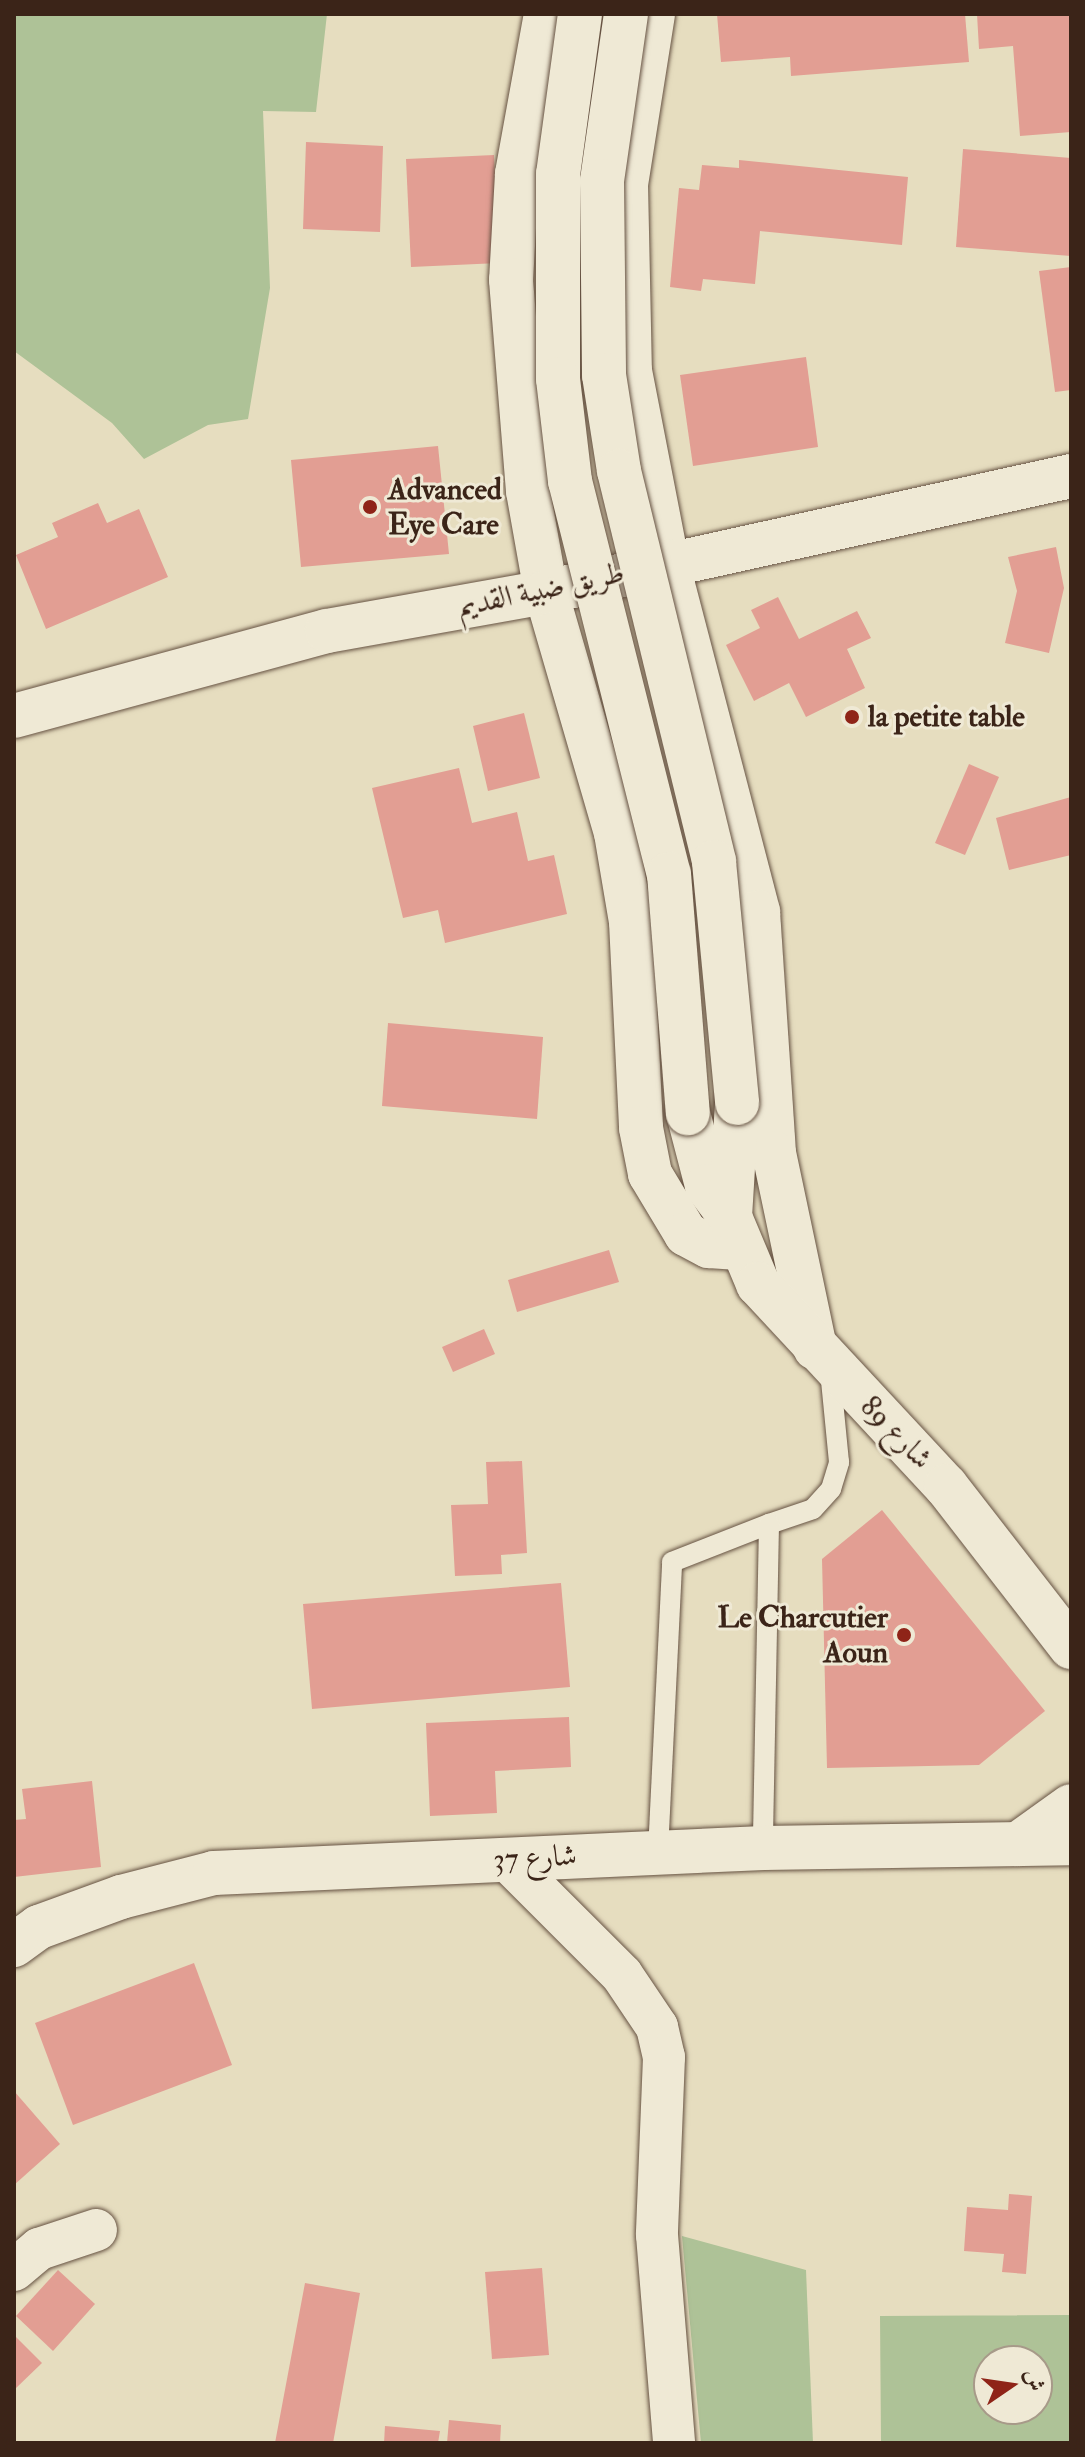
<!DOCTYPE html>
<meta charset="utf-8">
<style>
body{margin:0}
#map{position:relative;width:1085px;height:2457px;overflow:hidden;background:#e6ddbf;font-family:"IM FELL Double Pica",Amiri,serif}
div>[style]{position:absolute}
.green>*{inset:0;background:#aec297}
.building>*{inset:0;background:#e29e93}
.roads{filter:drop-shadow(0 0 2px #665242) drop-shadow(0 0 2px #665242)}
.service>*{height:20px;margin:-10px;padding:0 10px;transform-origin:10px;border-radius:10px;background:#efe9d5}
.minor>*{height:42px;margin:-21px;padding:0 21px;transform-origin:21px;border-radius:21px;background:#efe9d5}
.tertiary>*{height:44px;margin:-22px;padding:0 22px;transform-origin:22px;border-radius:22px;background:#efe9d5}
.bridges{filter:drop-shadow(0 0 2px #665242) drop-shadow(0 0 2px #665242)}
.tertiary-bridge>*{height:44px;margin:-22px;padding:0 22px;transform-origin:22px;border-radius:22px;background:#efe9d5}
.dots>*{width:22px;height:22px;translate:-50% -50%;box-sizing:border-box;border:4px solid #efe9d5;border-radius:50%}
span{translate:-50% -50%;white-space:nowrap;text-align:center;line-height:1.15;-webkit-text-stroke:6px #efe9d5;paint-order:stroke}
.poi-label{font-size:30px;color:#3b2418;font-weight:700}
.left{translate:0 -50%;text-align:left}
.right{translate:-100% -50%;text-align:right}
.street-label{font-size:30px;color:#3b2418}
.frame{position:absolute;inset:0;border:16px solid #3b2418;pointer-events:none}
.north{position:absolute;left:973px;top:2345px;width:80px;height:80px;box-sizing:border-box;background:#efe9d5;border:2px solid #a79a89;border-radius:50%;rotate:77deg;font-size:22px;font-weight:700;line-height:32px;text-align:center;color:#3b2418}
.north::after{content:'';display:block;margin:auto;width:28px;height:36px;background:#8f2418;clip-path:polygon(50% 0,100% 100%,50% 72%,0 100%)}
</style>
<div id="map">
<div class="green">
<div style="clip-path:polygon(14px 14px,327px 14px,316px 112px,263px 111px,270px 288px,248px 419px,208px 425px,144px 459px,112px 423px,14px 351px)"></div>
<div style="clip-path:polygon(682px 2236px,806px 2270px,813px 2443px,701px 2443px)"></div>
<div style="clip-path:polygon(evenodd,1071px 2315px,1071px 2443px,881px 2443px,880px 2316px,1071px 2315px,989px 2361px,1037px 2361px,1037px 2409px,989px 2409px,989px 2361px)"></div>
</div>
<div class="building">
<div style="clip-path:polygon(717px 14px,965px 14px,969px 62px,791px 76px,790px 57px,721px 62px)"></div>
<div style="clip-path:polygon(977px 14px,1071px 14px,1071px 132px,1020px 136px,1013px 46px,979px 49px)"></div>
<div style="clip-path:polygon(306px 142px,383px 146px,380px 232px,303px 229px)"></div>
<div style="clip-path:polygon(963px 149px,1071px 158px,1071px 256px,956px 247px)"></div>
<div style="clip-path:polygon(494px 155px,499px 263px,411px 267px,406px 159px)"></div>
<div style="clip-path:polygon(739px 160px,908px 177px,902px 245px,760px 231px,755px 284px,703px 279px,701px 291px,670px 287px,679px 188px,699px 190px,702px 165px,739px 168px)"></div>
<div style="clip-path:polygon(1071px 267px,1071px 390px,1055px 392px,1039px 271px)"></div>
<div style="clip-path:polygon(806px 357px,818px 447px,693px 466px,680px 375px)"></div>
<div style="clip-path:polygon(438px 446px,449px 554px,301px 567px,291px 460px)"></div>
<div style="clip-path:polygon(98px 503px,107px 523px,139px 509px,168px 577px,46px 629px,16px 555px,58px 537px,52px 523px)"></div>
<div style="clip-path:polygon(1056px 547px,1064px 588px,1049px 653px,1005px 643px,1017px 591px,1008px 557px)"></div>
<div style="clip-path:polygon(778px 597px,799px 639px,857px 611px,871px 638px,847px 649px,865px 688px,806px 717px,789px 683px,754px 701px,726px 645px,760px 628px,751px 610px)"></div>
<div style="clip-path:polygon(524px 713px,540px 778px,488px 791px,473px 726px)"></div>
<div style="clip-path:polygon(969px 764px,999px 777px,965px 855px,935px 843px)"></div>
<div style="clip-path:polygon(459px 768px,472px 823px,517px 812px,528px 861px,554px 855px,567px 914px,445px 943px,438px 910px,403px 918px,372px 788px)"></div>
<div style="clip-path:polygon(1071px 797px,1071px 855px,1009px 870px,996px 818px)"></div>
<div style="clip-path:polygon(388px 1023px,543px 1037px,537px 1119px,382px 1106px)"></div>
<div style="clip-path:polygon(609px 1250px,619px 1282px,517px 1312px,508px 1280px)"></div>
<div style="clip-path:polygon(484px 1329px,495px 1354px,453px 1372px,442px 1347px)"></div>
<div style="clip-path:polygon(522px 1461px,527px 1553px,501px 1555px,502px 1574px,455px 1576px,451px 1505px,488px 1504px,486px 1462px)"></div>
<div style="clip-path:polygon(882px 1510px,1045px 1711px,979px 1765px,827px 1768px,822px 1559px)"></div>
<div style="clip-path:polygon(561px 1583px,570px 1687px,312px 1709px,303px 1604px)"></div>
<div style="clip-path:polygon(569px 1717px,571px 1767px,495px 1771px,497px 1813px,430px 1816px,426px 1723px)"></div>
<div style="clip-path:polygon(92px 1781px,101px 1867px,14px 1877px,14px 1820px,26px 1819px,22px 1789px)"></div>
<div style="clip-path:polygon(194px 1963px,232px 2065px,73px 2125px,35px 2023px)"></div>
<div style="clip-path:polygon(14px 2091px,60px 2144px,14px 2185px)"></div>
<div style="clip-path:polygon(1009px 2194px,1032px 2196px,1026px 2274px,1002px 2272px,1004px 2254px,964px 2251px,967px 2207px,1008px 2210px)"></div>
<div style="clip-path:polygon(542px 2268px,549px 2355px,492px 2359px,485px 2272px)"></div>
<div style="clip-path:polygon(58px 2270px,95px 2304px,53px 2351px,16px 2316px)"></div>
<div style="clip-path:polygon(305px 2283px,360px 2293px,333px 2443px,275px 2443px)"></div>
<div style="clip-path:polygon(14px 2335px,42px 2363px,14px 2390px)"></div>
<div style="clip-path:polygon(449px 2420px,501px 2425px,500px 2443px,447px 2443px)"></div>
<div style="clip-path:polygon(385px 2426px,440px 2431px,438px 2443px,384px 2443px)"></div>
</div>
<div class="roads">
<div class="service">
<div style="left:769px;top:1524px;width:46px;rotate:-18.8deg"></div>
<div style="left:813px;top:1509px;width:27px;rotate:-48deg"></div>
<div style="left:831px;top:1489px;width:28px;rotate:-73deg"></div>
<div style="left:839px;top:1462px;width:92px;rotate:-95.6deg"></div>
<div style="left:658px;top:1852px;width:290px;rotate:-87.2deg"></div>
<div style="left:672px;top:1562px;width:104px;rotate:-21.4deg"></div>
<div style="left:769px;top:1524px;width:324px;rotate:91.1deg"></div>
</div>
<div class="minor">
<div style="left:506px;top:1859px;width:164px;rotate:45deg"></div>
<div style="left:622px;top:1975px;width:63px;rotate:56.1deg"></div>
<div style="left:657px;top:2027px;width:31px;rotate:77deg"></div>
<div style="left:664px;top:2057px;width:178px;rotate:92.3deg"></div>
<div style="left:657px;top:2235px;width:209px;rotate:85.3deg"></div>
<div style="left:14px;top:2270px;width:33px;rotate:-40deg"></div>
<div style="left:39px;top:2249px;width:60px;rotate:-18.4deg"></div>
</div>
<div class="tertiary">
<div style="left:546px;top:14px;width:163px;rotate:100.3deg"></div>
<div style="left:517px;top:174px;width:106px;rotate:93.2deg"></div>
<div style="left:511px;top:280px;width:212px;rotate:85.4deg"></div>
<div style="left:528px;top:491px;width:103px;rotate:79.9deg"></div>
<div style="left:546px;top:592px;width:251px;rotate:73.8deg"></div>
<div style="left:616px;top:833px;width:90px;rotate:80.4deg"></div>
<div style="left:631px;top:922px;width:206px;rotate:87.2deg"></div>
<div style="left:641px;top:1128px;width:47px;rotate:78.9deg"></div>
<div style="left:650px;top:1174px;width:70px;rotate:59deg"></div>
<div style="left:686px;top:1234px;width:26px;rotate:28deg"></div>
<div style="left:709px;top:1246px;width:30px;rotate:4deg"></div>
<div style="left:653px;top:14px;width:172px;rotate:99deg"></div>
<div style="left:626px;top:184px;width:187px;rotate:88.8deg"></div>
<div style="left:630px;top:371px;width:195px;rotate:79deg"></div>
<div style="left:667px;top:562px;width:362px;rotate:75.4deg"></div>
<div style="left:758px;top:912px;width:242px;rotate:86.2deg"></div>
<div style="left:774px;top:1153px;width:199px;rotate:78.1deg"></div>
<div style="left:14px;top:716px;width:324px;rotate:-15.2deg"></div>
<div style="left:327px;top:631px;width:222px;rotate:-10.1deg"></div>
<div style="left:546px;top:592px;width:538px;rotate:-12.46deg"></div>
<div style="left:688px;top:1113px;width:75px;rotate:75.4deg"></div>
<div style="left:707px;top:1186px;width:39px;rotate:53deg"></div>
<div style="left:730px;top:1217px;width:73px;rotate:67.3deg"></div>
<div style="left:758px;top:1284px;width:276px;rotate:47.1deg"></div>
<div style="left:946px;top:1486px;width:204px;rotate:52.2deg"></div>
<div style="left:730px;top:1217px;width:114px;rotate:-86.5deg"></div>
<div style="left:1018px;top:1844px;width:65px;rotate:-35.6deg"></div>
<div style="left:14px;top:1945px;width:31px;rotate:-36deg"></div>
<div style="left:39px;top:1927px;width:87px;rotate:-20.1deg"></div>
<div style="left:121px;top:1897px;width:96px;rotate:-14.5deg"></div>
<div style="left:214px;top:1873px;width:550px;rotate:-2.61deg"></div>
<div style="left:763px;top:1848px;width:308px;rotate:-0.9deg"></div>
</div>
</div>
<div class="bridges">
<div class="tertiary-bridge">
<div style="left:580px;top:14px;width:162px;rotate:97.8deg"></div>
<div style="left:558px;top:174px;width:205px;rotate:90deg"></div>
<div style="left:558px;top:379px;width:103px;rotate:83.3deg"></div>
<div style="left:570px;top:481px;width:405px;rotate:75.9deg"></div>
<div style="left:669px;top:874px;width:240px;rotate:85.5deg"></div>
<div style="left:626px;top:14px;width:169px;rotate:98.2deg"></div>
<div style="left:602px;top:181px;width:194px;rotate:89.4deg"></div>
<div style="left:604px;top:375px;width:97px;rotate:81.1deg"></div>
<div style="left:619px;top:471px;width:402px;rotate:76.3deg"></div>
<div style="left:714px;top:862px;width:242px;rotate:84.5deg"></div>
</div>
</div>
<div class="dots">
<div style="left:370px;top:507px;background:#8f2418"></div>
<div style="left:852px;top:717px;background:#8f2418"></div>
<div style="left:904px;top:1635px;background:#8f2418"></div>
</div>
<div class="poi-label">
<span class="left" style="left:388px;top:507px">Advanced<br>Eye Care</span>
<span class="left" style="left:868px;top:717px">la petite table</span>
<span class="right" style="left:888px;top:1635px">Le Charcutier<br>Aoun</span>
</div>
<div class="street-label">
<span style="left:541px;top:590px;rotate:-12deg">طريق ضبية القديم</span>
<span style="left:896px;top:1433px;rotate:46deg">شارع 89</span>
<span style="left:535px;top:1858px;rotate:-3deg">شارع 37</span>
</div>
<div class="frame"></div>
<div class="north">ش</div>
</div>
